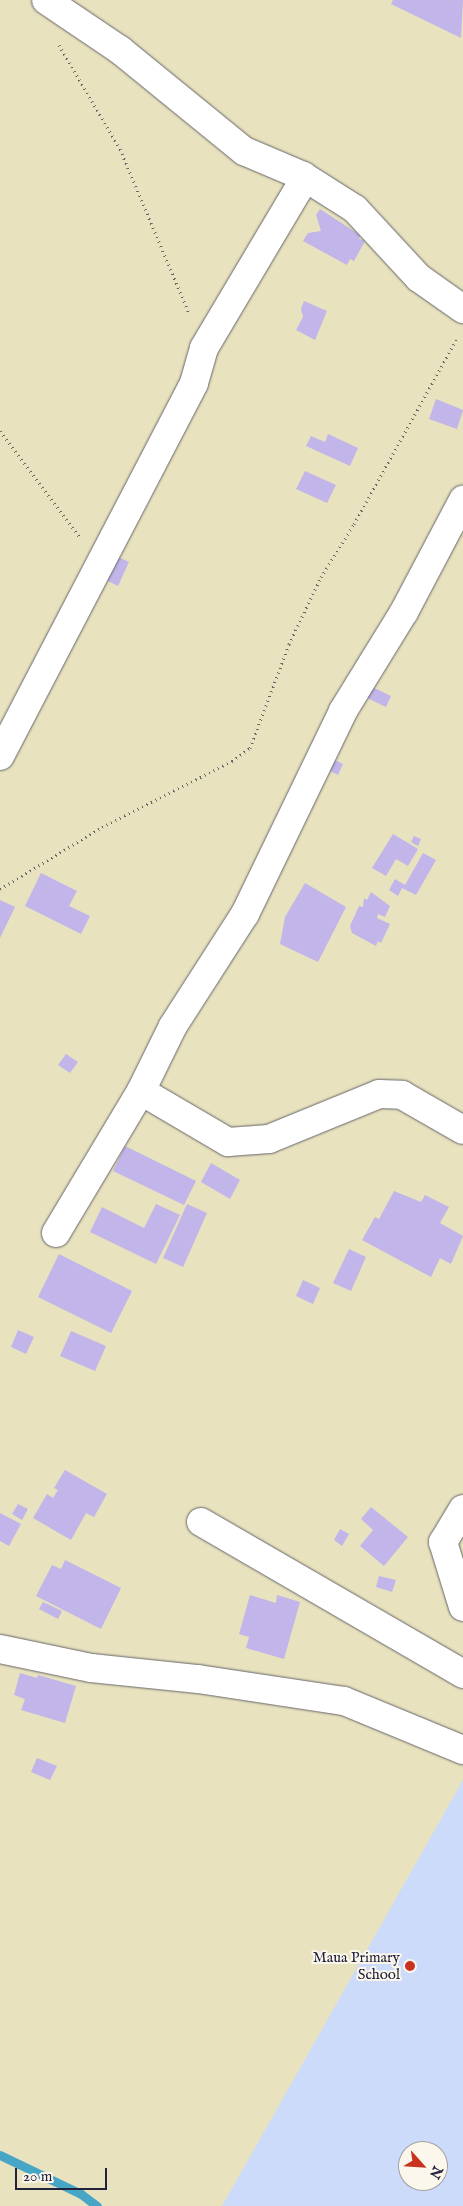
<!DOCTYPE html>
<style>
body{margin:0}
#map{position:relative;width:463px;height:2206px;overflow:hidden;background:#e8e2bf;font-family:"IM FELL English",serif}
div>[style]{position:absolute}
.built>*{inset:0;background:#ccdbfa}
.stream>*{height:9px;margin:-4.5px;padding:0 4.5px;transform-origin:4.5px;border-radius:4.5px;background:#47a6c6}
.building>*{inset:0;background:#c1b5ea}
.path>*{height:3px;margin-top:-1.5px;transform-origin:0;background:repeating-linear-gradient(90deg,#676569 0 1px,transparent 0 5px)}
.roads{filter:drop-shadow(0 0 1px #676569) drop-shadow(0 0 1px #676569)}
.street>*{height:28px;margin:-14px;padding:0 14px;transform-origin:14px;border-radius:14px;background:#fff}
.dots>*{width:14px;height:14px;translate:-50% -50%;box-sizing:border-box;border:2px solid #fbf7ec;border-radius:50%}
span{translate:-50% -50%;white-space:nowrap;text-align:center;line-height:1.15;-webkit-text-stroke:4px #fbf7ec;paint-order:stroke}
.poi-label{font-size:15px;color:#22223b}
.right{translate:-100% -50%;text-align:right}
.north{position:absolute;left:398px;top:2141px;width:50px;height:50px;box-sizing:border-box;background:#fbf7ec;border:1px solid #a4a2a5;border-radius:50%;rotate:116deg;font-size:14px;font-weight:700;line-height:20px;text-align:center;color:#22223b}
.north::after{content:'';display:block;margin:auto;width:18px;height:22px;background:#c8321e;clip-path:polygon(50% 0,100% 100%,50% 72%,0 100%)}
.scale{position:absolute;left:15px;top:2168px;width:92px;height:22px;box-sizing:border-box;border:2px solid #22223b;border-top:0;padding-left:6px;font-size:15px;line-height:18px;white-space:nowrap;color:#22223b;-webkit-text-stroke:4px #fbf7ec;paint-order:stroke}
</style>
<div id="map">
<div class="built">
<div style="clip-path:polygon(evenodd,463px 1780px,463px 2206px,222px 2206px,463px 1780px,408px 2151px,438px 2151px,438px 2181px,408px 2181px,408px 2151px)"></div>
</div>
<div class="stream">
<div style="left:0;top:2155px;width:90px;rotate:25.7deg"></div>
<div style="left:81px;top:2194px;width:20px;rotate:37deg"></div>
</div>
<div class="building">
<div style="clip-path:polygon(393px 0,463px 0,461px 38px,391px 4px)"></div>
<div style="clip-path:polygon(320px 209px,360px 235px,359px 239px,365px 241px,354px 261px,350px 259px,347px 265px,303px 241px,308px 233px,321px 231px,316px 215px)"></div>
<div style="clip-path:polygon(304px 301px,327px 311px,315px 340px,296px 330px,303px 317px,301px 309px)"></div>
<div style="clip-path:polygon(436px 399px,463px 410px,457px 429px,429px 419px)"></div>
<div style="clip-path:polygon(328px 434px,358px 448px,350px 466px,306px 446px,311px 436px,325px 442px)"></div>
<div style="clip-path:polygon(305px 471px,336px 485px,327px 503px,296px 489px)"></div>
<div style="clip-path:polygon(112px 554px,129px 562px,118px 586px,100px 577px)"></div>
<div style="clip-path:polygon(370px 686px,391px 696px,386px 707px,365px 697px)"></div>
<div style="clip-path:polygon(331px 758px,343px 764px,338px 775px,326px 769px)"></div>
<div style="clip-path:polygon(393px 834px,418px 849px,408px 866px,396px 859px,386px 876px,372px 868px)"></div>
<div style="clip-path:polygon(414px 836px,421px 839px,418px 846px,411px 842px)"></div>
<div style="clip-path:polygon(423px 853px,436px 860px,416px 895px,402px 888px,398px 896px,389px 890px,395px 879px,405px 885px)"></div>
<div style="clip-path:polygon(41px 873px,77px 891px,69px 906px,90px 916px,81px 934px,25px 906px)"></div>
<div style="clip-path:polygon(305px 883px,346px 907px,318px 962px,280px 944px,285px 917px)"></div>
<div style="clip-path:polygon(371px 892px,390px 906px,385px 917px,378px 914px,377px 918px,390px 924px,381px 943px,378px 941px,376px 946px,352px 933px,350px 926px,359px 906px,363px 907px,364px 898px,367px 900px)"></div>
<div style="clip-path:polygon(0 900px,15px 907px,0 938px)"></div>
<div style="clip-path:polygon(66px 1054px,78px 1062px,70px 1073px,58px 1065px)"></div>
<div style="clip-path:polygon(125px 1146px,196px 1181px,184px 1205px,113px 1171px)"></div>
<div style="clip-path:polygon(211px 1163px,240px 1180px,230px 1199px,201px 1182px)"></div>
<div style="clip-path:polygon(394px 1191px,421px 1202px,425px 1195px,449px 1207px,440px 1223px,463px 1236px,451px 1264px,440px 1258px,431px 1277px,362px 1240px,375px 1217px,379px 1219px)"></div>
<div style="clip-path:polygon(156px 1204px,180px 1215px,156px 1264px,90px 1232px,102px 1207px,144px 1228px)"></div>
<div style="clip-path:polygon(187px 1204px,207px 1213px,183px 1267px,163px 1258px)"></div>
<div style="clip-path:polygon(349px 1249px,366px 1257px,351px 1291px,333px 1283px)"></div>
<div style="clip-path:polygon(59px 1254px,132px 1291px,111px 1333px,38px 1297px)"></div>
<div style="clip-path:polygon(303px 1280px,320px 1288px,313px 1304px,296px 1296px)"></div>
<div style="clip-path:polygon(18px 1330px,34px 1337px,26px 1354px,11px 1347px)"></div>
<div style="clip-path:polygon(71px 1331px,106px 1346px,95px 1371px,60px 1356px)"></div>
<div style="clip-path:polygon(65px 1470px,107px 1494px,94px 1517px,86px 1513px,71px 1540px,33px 1518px,47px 1494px,53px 1498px,58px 1490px,54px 1488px)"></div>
<div style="clip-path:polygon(18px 1504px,28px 1509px,22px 1520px,12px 1514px)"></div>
<div style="clip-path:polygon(371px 1507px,408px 1537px,384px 1566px,360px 1546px,373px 1530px,361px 1519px)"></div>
<div style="clip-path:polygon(0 1513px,21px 1524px,9px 1546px,0 1541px)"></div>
<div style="clip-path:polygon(340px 1529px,349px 1534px,342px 1546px,334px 1540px)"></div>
<div style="clip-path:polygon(65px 1560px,121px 1588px,101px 1629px,36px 1596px,52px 1565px,61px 1569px)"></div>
<div style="clip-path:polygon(379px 1576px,396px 1580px,392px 1592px,376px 1587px)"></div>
<div style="clip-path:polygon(250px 1595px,276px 1603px,277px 1595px,300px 1602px,284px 1659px,246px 1648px,249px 1637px,239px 1634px)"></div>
<div style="clip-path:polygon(43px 1602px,62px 1611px,58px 1619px,39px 1609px)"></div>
<div style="clip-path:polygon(20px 1673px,37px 1678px,38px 1675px,76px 1686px,65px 1723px,21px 1710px,25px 1699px,14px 1695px)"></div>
<div style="clip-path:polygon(37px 1758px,57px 1766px,50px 1780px,31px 1772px)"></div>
</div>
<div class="path">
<div style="left:59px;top:45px;width:121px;rotate:59.6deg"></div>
<div style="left:120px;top:149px;width:178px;rotate:67.2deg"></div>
<div style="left:0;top:431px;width:135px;rotate:53.1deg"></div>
<div style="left:0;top:889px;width:119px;rotate:-31.3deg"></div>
<div style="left:102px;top:827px;width:146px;rotate:-26.9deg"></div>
<div style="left:232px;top:761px;width:22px;rotate:-36deg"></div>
<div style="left:250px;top:748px;width:111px;rotate:-69.4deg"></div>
<div style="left:289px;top:644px;width:74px;rotate:-64.5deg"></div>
<div style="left:321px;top:577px;width:62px;rotate:-58.1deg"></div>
<div style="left:354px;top:524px;width:213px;rotate:-61deg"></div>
</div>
<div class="roads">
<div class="street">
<div style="left:303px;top:176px;width:62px;rotate:32.4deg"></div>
<div style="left:355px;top:209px;width:94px;rotate:47.2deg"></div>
<div style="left:419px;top:278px;width:54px;rotate:35.2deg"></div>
<div style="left:0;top:756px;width:420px;rotate:-62.5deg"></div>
<div style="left:194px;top:383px;width:36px;rotate:-74deg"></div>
<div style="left:204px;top:348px;width:184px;rotate:-59.3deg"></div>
<div style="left:298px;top:190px;width:15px;rotate:-70deg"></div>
<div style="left:303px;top:176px;width:64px;rotate:-157deg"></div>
<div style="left:244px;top:151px;width:160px;rotate:-140.8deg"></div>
<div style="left:120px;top:50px;width:89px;rotate:-146deg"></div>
<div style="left:141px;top:1091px;width:101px;rotate:30.4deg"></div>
<div style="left:228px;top:1142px;width:41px;rotate:-4.2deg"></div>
<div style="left:269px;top:1139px;width:119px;rotate:-22.2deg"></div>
<div style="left:379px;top:1094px;width:23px;rotate:2deg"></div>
<div style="left:402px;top:1095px;width:70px;rotate:29.8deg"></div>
<div style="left:56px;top:1233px;width:165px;rotate:-59.1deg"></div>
<div style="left:141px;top:1091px;width:72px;rotate:-63.8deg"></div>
<div style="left:173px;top:1026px;width:133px;rotate:-57.3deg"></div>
<div style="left:245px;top:914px;width:225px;rotate:-64.2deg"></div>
<div style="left:343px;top:711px;width:116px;rotate:-58.4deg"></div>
<div style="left:404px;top:612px;width:127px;rotate:-62.2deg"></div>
<div style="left:463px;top:1509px;width:39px;rotate:121deg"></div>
<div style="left:443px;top:1542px;width:68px;rotate:72.9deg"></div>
<div style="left:201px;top:1522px;width:303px;rotate:30.1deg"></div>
<div style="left:0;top:1649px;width:93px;rotate:11.8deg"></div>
<div style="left:91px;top:1668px;width:108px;rotate:5.9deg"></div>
<div style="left:198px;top:1679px;width:148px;rotate:8.6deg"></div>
<div style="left:344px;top:1701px;width:129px;rotate:22.4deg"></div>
</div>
</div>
<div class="dots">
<div style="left:410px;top:1966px;background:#c8321e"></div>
</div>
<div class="poi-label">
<span class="right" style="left:400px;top:1966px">Maua Primary<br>School</span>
</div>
<div class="north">N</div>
<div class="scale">20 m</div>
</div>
